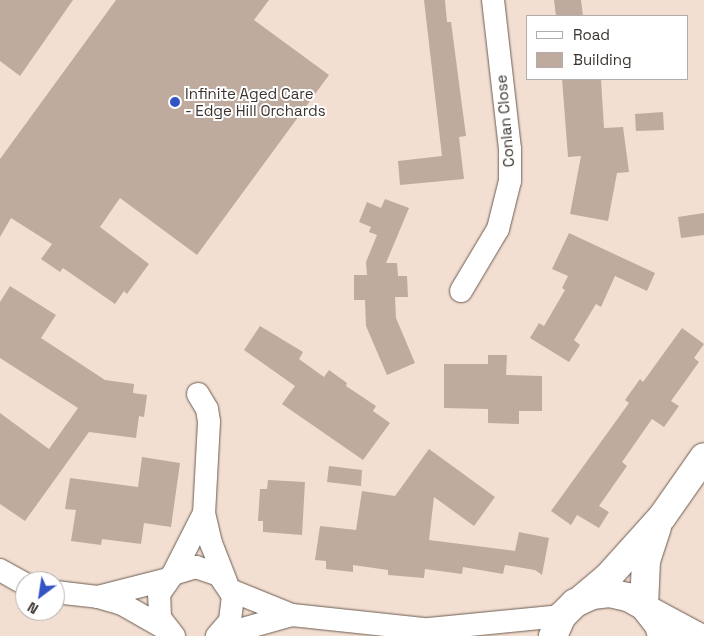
<!DOCTYPE html>
<style>
body{margin:0}
#map{position:relative;width:704px;height:636px;overflow:hidden;background:#f3dfd2;font-family:"Space Grotesk",sans-serif}
div>[style]{position:absolute}
.building>*{inset:0;background:#beab9e}
.roads{filter:drop-shadow(0 0 1px #6c5c50) drop-shadow(0 0 1px #6c5c50)}
.minor>*{height:22px;margin:-11px;padding:0 11px;transform-origin:11px;border-radius:11px;background:#fff}
.tertiary>*{height:28px;margin:-14px;padding:0 14px;transform-origin:14px;border-radius:14px;background:#fff}
.dots>*{width:14px;height:14px;translate:-50% -50%;box-sizing:border-box;border:2px solid #fff;border-radius:50%}
span{translate:-50% -50%;white-space:nowrap;text-align:center;line-height:1.15;-webkit-text-stroke:4px #fff;paint-order:stroke}
.poi-label{font-size:15px;color:#3b332e}
.left{translate:0 -50%;text-align:left}
.street-label{font-size:15px;color:#3b332e}
.legend{position:absolute;left:526px;top:15px;width:162px;height:65px;box-sizing:border-box;background:#fff;border:1px solid #b1adab;margin:0;padding:6px 9px;list-style:none;font-size:15px;color:#3b332e}
.legend li{display:flex;align-items:center;gap:10px;height:25px}
.legend b{width:25px;border:1px solid #b1adab}
.north{position:absolute;left:15px;top:571px;width:50px;height:50px;box-sizing:border-box;background:#fff;border:1px solid #b1adab;border-radius:50%;rotate:211deg;font-size:14px;font-weight:700;line-height:20px;text-align:center;color:#3b332e}
.north::after{content:'';display:block;margin:auto;width:18px;height:22px;background:#3354c5;clip-path:polygon(50% 0,100% 100%,50% 72%,0 100%)}
</style>
<div id="map">
<div class="building">
<div style="clip-path:polygon(0 0,73px 0,20px 76px,0 61px)"></div>
<div style="clip-path:polygon(116px 0,269px 0,254px 20px,329px 75px,197px 255px,120px 198px,100px 227px,149px 264px,127px 294px,124px 291px,115px 304px,63px 268px,60px 272px,41px 259px,52px 244px,11px 218px,0 237px,0 159px)"></div>
<div style="clip-path:polygon(424px 0,445px 0,447px 22px,451px 22px,466px 136px,459px 137px,464px 179px,400px 185px,398px 161px,442px 156px)"></div>
<div style="clip-path:polygon(554px 0,581px 0,583px 16px,556px 16px)"></div>
<div style="clip-path:polygon(562px 79px,601px 79px,604px 128px,623px 127px,629px 172px,617px 173px,608px 221px,570px 214px,581px 156px,568px 157px)"></div>
<div style="clip-path:polygon(663px 112px,664px 130px,636px 131px,635px 114px)"></div>
<div style="clip-path:polygon(385px 199px,409px 208px,386px 263px,397px 263px,398px 276px,407px 276px,408px 297px,395px 297px,396px 318px,415px 363px,387px 375px,366px 326px,365px 300px,354px 300px,354px 275px,367px 275px,366px 262px,377px 235px,369px 232px,371px 227px,359px 222px,367px 202px,381px 208px)"></div>
<div style="clip-path:polygon(704px 213px,704px 235px,681px 238px,678px 217px)"></div>
<div style="clip-path:polygon(569px 233px,655px 273px,647px 291px,615px 276px,601px 307px,596px 304px,574px 340px,580px 345px,569px 362px,530px 338px,539px 323px,544px 326px,565px 290px,562px 288px,568px 276px,552px 269px)"></div>
<div style="clip-path:polygon(10px 286px,56px 315px,41px 338px,105px 380px,134px 384px,133px 393px,147px 395px,144px 417px,139px 416px,136px 438px,89px 432px,25px 521px,0 504px,0 413px,49px 449px,78px 408px,0 358px,0 302px)"></div>
<div style="clip-path:polygon(260px 326px,303px 352px,299px 359px,324px 377px,329px 370px,347px 383px,346px 386px,376px 406px,373px 411px,390px 423px,363px 460px,282px 404px,295px 386px,244px 350px)"></div>
<div style="clip-path:polygon(682px 328px,704px 344px,694px 358px,699px 362px,671px 401px,679px 406px,664px 427px,652px 419px,622px 462px,627px 466px,599px 506px,609px 512px,599px 528px,577px 515px,571px 525px,551px 511px,629px 403px,625px 400px,640px 379px,643px 382px)"></div>
<div style="clip-path:polygon(488px 355px,507px 355px,506px 375px,542px 376px,542px 411px,519px 411px,519px 424px,488px 423px,488px 409px,444px 408px,444px 364px,488px 364px)"></div>
<div style="clip-path:polygon(429px 449px,495px 497px,474px 526px,434px 497px,429px 540px,515px 551px,519px 532px,549px 538px,542px 575px,535px 570px,505px 565px,503px 574px,463px 567px,462px 574px,425px 569px,424px 578px,388px 575px,388px 570px,353px 565px,353px 572px,326px 569px,326px 561px,315px 560px,320px 526px,356px 530px,362px 491px,395px 496px)"></div>
<div style="clip-path:polygon(142px 457px,180px 463px,171px 527px,144px 523px,141px 544px,102px 539px,101px 545px,71px 541px,76px 510px,65px 509px,70px 478px,138px 487px)"></div>
<div style="clip-path:polygon(329px 466px,362px 470px,361px 486px,327px 482px)"></div>
<div style="clip-path:polygon(268px 480px,305px 482px,302px 535px,263px 532px,263px 521px,258px 521px,260px 489px,267px 489px)"></div>
</div>
<div class="roads">
<div class="minor">
<div style="left:461px;top:291px;width:72px;rotate:-59.2deg"></div>
<div style="left:498px;top:229px;width:49px;rotate:-76deg"></div>
<div style="left:510px;top:181px;width:32px;rotate:-90deg"></div>
<div style="left:510px;top:149px;width:150px;rotate:-96.5deg"></div>
<div style="left:198px;top:394px;width:17px;rotate:59deg"></div>
<div style="left:207px;top:409px;width:13px;rotate:81deg"></div>
<div style="left:209px;top:422px;width:91px;rotate:93.1deg"></div>
<div style="left:204px;top:513px;width:31px;rotate:77deg"></div>
<div style="left:211px;top:543px;width:44px;rotate:68.7deg"></div>
<div style="left:0;top:570px;width:29px;rotate:29deg"></div>
<div style="left:173px;top:574px;width:68px;rotate:-63.1deg"></div>
<div style="left:230px;top:590px;width:67px;rotate:22deg"></div>
<div style="left:292px;top:615px;width:132px;rotate:6.1deg"></div>
<div style="left:423px;top:629px;width:26px;rotate:16deg"></div>
<div style="left:55px;top:592px;width:43px;rotate:6.6deg"></div>
<div style="left:98px;top:597px;width:25px;rotate:16deg"></div>
<div style="left:122px;top:604px;width:51px;rotate:29.6deg"></div>
<div style="left:98px;top:597px;width:72px;rotate:-14.4deg"></div>
<div style="left:429px;top:629px;width:134px;rotate:-5.6deg"></div>
<div style="left:174px;top:636px;width:23px;rotate:-128deg"></div>
<div style="left:160px;top:618px;width:24px;rotate:-92deg"></div>
<div style="left:159px;top:594px;width:24px;rotate:-55deg"></div>
<div style="left:173px;top:574px;width:24px;rotate:-17deg"></div>
<div style="left:196px;top:567px;width:24px;rotate:19deg"></div>
<div style="left:219px;top:575px;width:25px;rotate:56deg"></div>
<div style="left:233px;top:596px;width:25px;rotate:97deg"></div>
<div style="left:230px;top:621px;width:20px;rotate:131deg"></div>
<div style="left:218px;top:636px;width:76px;rotate:-16deg"></div>
</div>
<div class="tertiary">
<div style="left:583px;top:598px;width:31px;rotate:-40deg"></div>
<div style="left:607px;top:578px;width:82px;rotate:-48deg"></div>
<div style="left:662px;top:517px;width:73px;rotate:-55deg"></div>
<div style="left:644px;top:606px;width:45px;rotate:-87.5deg"></div>
<div style="left:646px;top:561px;width:36px;rotate:-72deg"></div>
<div style="left:648px;top:610px;width:55px;rotate:28.4deg"></div>
<div style="left:553px;top:636px;width:22px;rotate:-66deg"></div>
<div style="left:562px;top:616px;width:18px;rotate:-45deg"></div>
<div style="left:575px;top:603px;width:19px;rotate:-25deg"></div>
<div style="left:592px;top:595px;width:18px;rotate:-6deg"></div>
<div style="left:610px;top:593px;width:18px;rotate:13deg"></div>
<div style="left:628px;top:597px;width:18px;rotate:29deg"></div>
<div style="left:644px;top:606px;width:24px;rotate:52deg"></div>
<div style="left:659px;top:625px;width:11px;rotate:75deg"></div>
</div>
</div>
<div class="dots">
<div style="left:175px;top:102px;background:#3354c5"></div>
</div>
<div class="poi-label">
<span class="left" style="left:185px;top:102px">Infinite Aged Care<br>- Edge Hill Orchards</span>
</div>
<div class="street-label">
<span style="left:505px;top:121px;rotate:-95deg">Conlan Close</span>
</div>
<ul class="legend">
<li><b style="height:6px;background:#fff"></b>Road</li>
<li><b style="height:14px;background:#beab9e"></b>Building</li>
</ul>
<div class="north">N</div>
</div>
